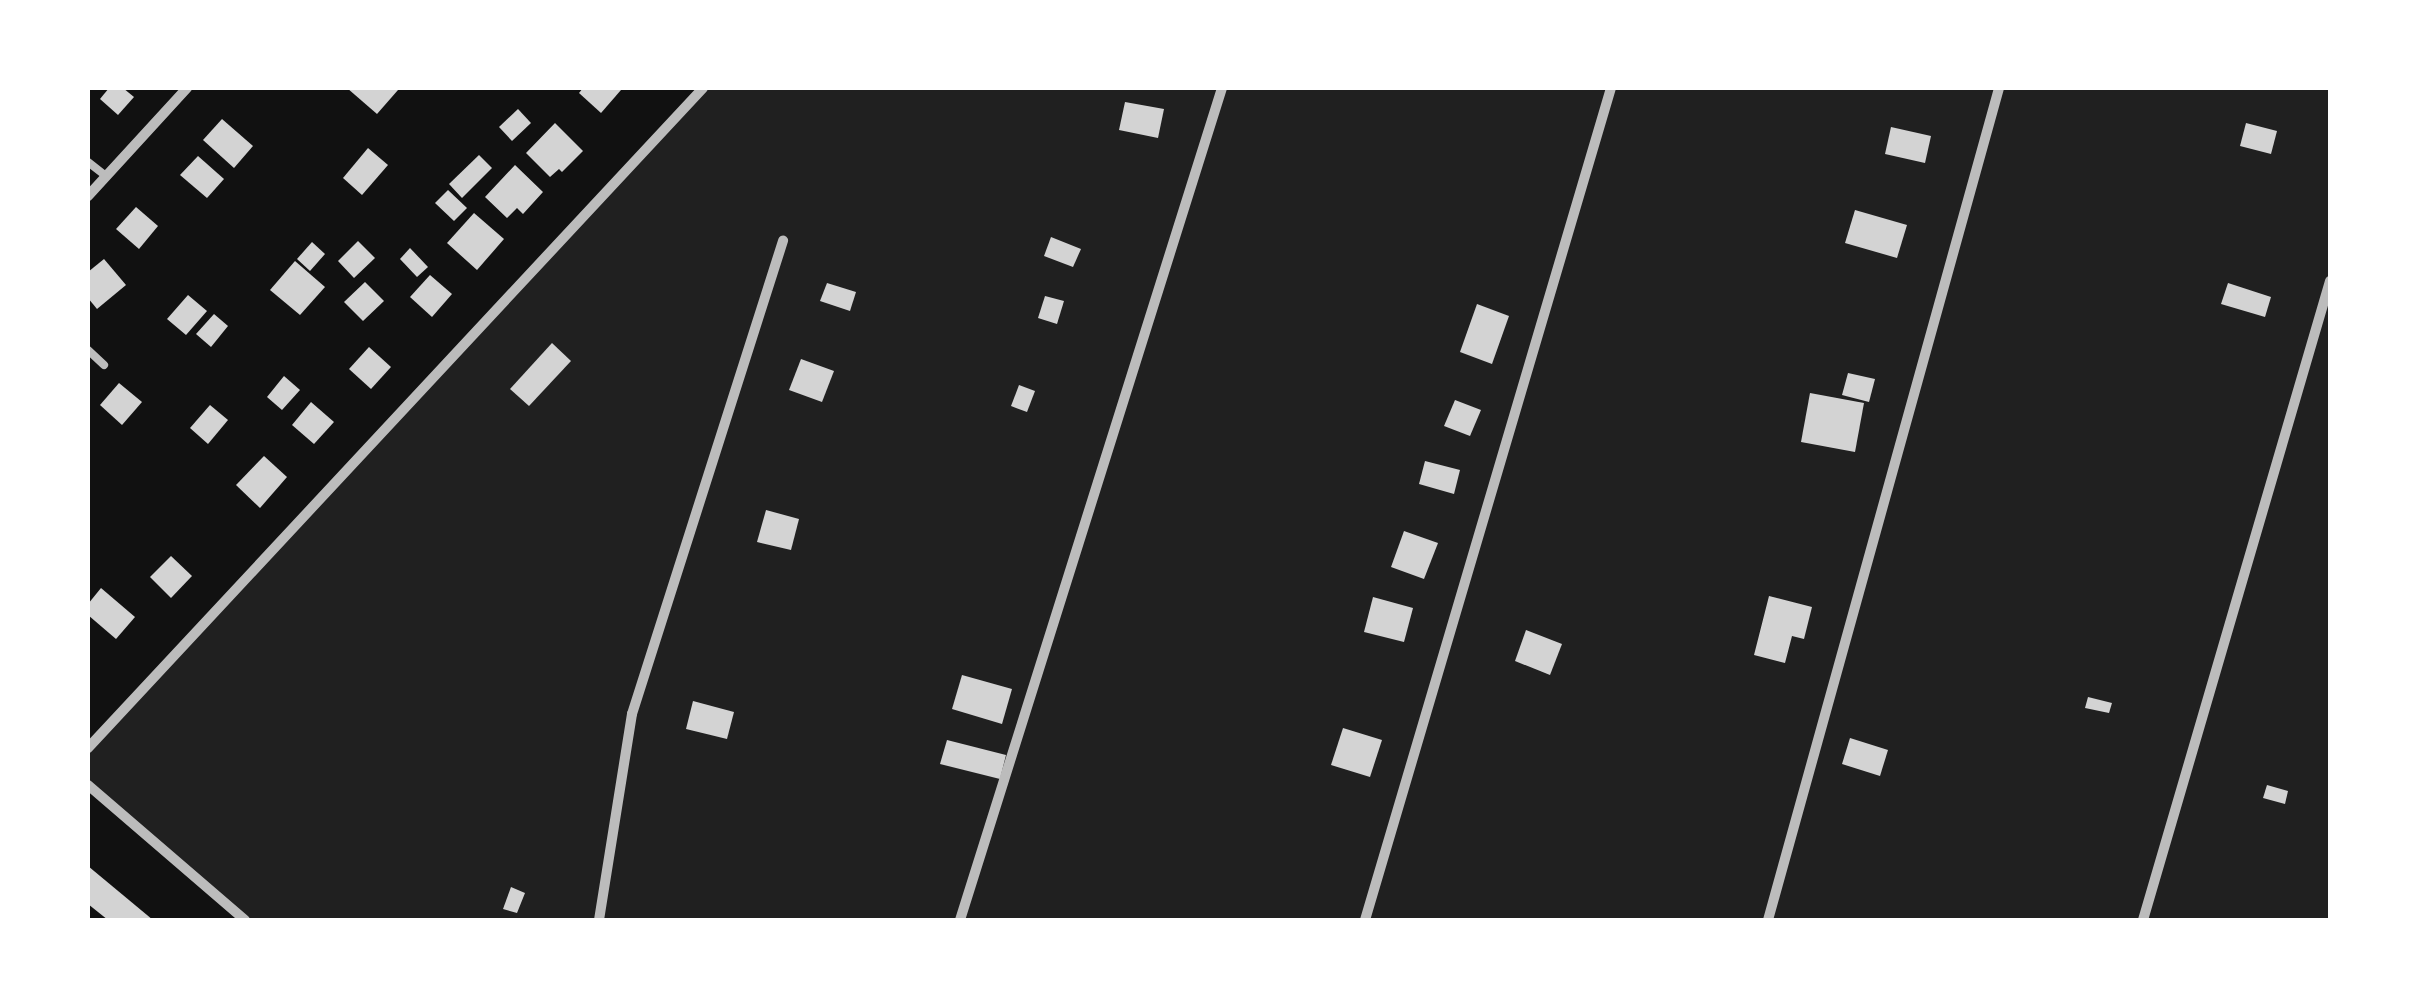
<!DOCTYPE html>
<style>
body{margin:0}
#map{position:relative;width:2418px;height:1008px;overflow:hidden;background:#111;font-family:Merriweather,serif}
div>[style]{position:absolute}
.green>*{inset:0;background:#202020}
.building>*{inset:0;background:#d3d3d3}
.service>*{height:8px;margin:-4px;padding:0 4px;transform-origin:4px;border-radius:4px;background:#bcbcbc}
.minor>*{height:10px;margin:-5px;padding:0 5px;transform-origin:5px;border-radius:5px;background:#bcbcbc}
span{translate:-50% -50%;white-space:nowrap;text-align:center;line-height:1.15;-webkit-text-stroke:10px #fff;paint-order:stroke}
.frame{position:absolute;inset:0;border:90px solid #fff;pointer-events:none}
</style>
<div id="map">
<div class="green">
<div style="clip-path:polygon(703px 88px,2330px 88px,2330px 920px,245px 920px,88px 785px,88px 748px)"></div>
</div>
<div class="building">
<div style="clip-path:polygon(109px 88px,123px 88px,134px 97px,118px 115px,100px 99px)"></div>
<div style="clip-path:polygon(347px 88px,396px 88px,398px 90px,377px 114px)"></div>
<div style="clip-path:polygon(583px 88px,618px 88px,621px 90px,601px 113px,579px 93px)"></div>
<div style="clip-path:polygon(1125px 102px,1164px 109px,1158px 138px,1119px 130px)"></div>
<div style="clip-path:polygon(518px 109px,531px 123px,512px 141px,499px 127px)"></div>
<div style="clip-path:polygon(222px 119px,253px 146px,234px 168px,203px 140px)"></div>
<div style="clip-path:polygon(555px 123px,583px 151px,562px 172px,559px 169px,550px 177px,526px 153px)"></div>
<div style="clip-path:polygon(2246px 123px,2277px 131px,2271px 154px,2240px 146px)"></div>
<div style="clip-path:polygon(1891px 127px,1931px 136px,1925px 163px,1885px 154px)"></div>
<div style="clip-path:polygon(368px 148px,388px 165px,362px 195px,343px 178px)"></div>
<div style="clip-path:polygon(479px 155px,492px 168px,462px 198px,449px 184px)"></div>
<div style="clip-path:polygon(198px 156px,224px 179px,207px 198px,180px 175px)"></div>
<div style="clip-path:polygon(515px 165px,543px 192px,523px 214px,517px 208px,507px 218px,485px 197px)"></div>
<div style="clip-path:polygon(448px 190px,467px 208px,454px 221px,435px 203px)"></div>
<div style="clip-path:polygon(136px 207px,158px 226px,139px 249px,116px 229px)"></div>
<div style="clip-path:polygon(1855px 210px,1907px 225px,1897px 258px,1845px 243px)"></div>
<div style="clip-path:polygon(474px 213px,504px 239px,477px 270px,447px 243px)"></div>
<div style="clip-path:polygon(1051px 237px,1081px 249px,1073px 267px,1044px 256px)"></div>
<div style="clip-path:polygon(358px 241px,375px 258px,354px 278px,338px 261px)"></div>
<div style="clip-path:polygon(312px 242px,325px 254px,310px 271px,297px 259px)"></div>
<div style="clip-path:polygon(410px 248px,428px 267px,417px 277px,400px 259px)"></div>
<div style="clip-path:polygon(104px 259px,126px 285px,97px 309px,88px 298px,88px 272px)"></div>
<div style="clip-path:polygon(295px 261px,325px 287px,300px 315px,270px 290px)"></div>
<div style="clip-path:polygon(430px 275px,452px 294px,432px 317px,410px 297px)"></div>
<div style="clip-path:polygon(365px 282px,384px 301px,363px 321px,344px 302px)"></div>
<div style="clip-path:polygon(827px 283px,856px 292px,850px 311px,820px 301px)"></div>
<div style="clip-path:polygon(2228px 283px,2271px 297px,2265px 317px,2221px 304px)"></div>
<div style="clip-path:polygon(188px 295px,207px 311px,186px 335px,167px 319px)"></div>
<div style="clip-path:polygon(1045px 296px,1064px 301px,1057px 324px,1038px 318px)"></div>
<div style="clip-path:polygon(1477px 304px,1509px 316px,1492px 364px,1460px 352px)"></div>
<div style="clip-path:polygon(214px 314px,228px 326px,211px 347px,196px 334px)"></div>
<div style="clip-path:polygon(552px 343px,571px 361px,529px 406px,510px 389px)"></div>
<div style="clip-path:polygon(369px 347px,391px 367px,371px 389px,349px 369px)"></div>
<div style="clip-path:polygon(801px 359px,834px 371px,822px 402px,789px 390px)"></div>
<div style="clip-path:polygon(1848px 373px,1875px 379px,1869px 402px,1842px 395px)"></div>
<div style="clip-path:polygon(284px 376px,300px 390px,282px 410px,267px 397px)"></div>
<div style="clip-path:polygon(119px 383px,142px 402px,122px 425px,100px 405px)"></div>
<div style="clip-path:polygon(1019px 385px,1035px 391px,1027px 412px,1011px 406px)"></div>
<div style="clip-path:polygon(1810px 393px,1864px 403px,1855px 452px,1801px 442px)"></div>
<div style="clip-path:polygon(1455px 400px,1481px 410px,1470px 436px,1444px 426px)"></div>
<div style="clip-path:polygon(311px 402px,334px 422px,314px 444px,292px 425px)"></div>
<div style="clip-path:polygon(210px 405px,228px 420px,208px 444px,190px 428px)"></div>
<div style="clip-path:polygon(264px 456px,287px 477px,260px 508px,236px 485px)"></div>
<div style="clip-path:polygon(1425px 461px,1460px 470px,1454px 494px,1419px 484px)"></div>
<div style="clip-path:polygon(766px 510px,799px 519px,791px 550px,757px 542px)"></div>
<div style="clip-path:polygon(1404px 531px,1438px 543px,1424px 579px,1391px 567px)"></div>
<div style="clip-path:polygon(171px 556px,192px 576px,171px 598px,150px 577px)"></div>
<div style="clip-path:polygon(101px 588px,135px 617px,116px 639px,88px 615px,88px 604px)"></div>
<div style="clip-path:polygon(1769px 596px,1812px 607px,1804px 639px,1792px 636px,1785px 663px,1754px 655px)"></div>
<div style="clip-path:polygon(1373px 597px,1413px 608px,1404px 642px,1364px 632px)"></div>
<div style="clip-path:polygon(1526px 630px,1562px 644px,1550px 675px,1515px 661px)"></div>
<div style="clip-path:polygon(962px 675px,1012px 689px,1002px 724px,952px 709px)"></div>
<div style="clip-path:polygon(2088px 697px,2112px 703px,2109px 713px,2085px 708px)"></div>
<div style="clip-path:polygon(693px 701px,734px 712px,727px 739px,686px 729px)"></div>
<div style="clip-path:polygon(1343px 728px,1382px 740px,1370px 777px,1331px 765px)"></div>
<div style="clip-path:polygon(1850px 738px,1888px 750px,1880px 776px,1842px 764px)"></div>
<div style="clip-path:polygon(947px 740px,1006px 755px,1000px 779px,940px 764px)"></div>
<div style="clip-path:polygon(2267px 785px,2288px 791px,2285px 804px,2263px 798px)"></div>
<div style="clip-path:polygon(88px 866px,153px 920px,108px 920px,88px 904px)"></div>
<div style="clip-path:polygon(511px 887px,525px 893px,517px 913px,503px 909px)"></div>
</div>
<div class="service">
<div style="left:88px;top:162px;width:23px;rotate:38deg"></div>
<div style="left:88px;top:350px;width:22px;rotate:43deg"></div>
</div>
<div class="minor">
<div style="left:88px;top:196px;width:147px;rotate:-47.5deg"></div>
<div style="left:88px;top:748px;width:902px;rotate:-47.02deg"></div>
<div style="left:88px;top:785px;width:207px;rotate:40.7deg"></div>
<div style="left:599px;top:920px;width:209px;rotate:-80.9deg"></div>
<div style="left:632px;top:714px;width:497px;rotate:-72.3deg"></div>
<div style="left:960px;top:920px;width:872px;rotate:-72.52deg"></div>
<div style="left:1365px;top:920px;width:868px;rotate:-73.53deg"></div>
<div style="left:1768px;top:920px;width:863px;rotate:-74.48deg"></div>
<div style="left:2143px;top:920px;width:666px;rotate:-73.69deg"></div>
</div>
<div class="frame"></div>
</div>
